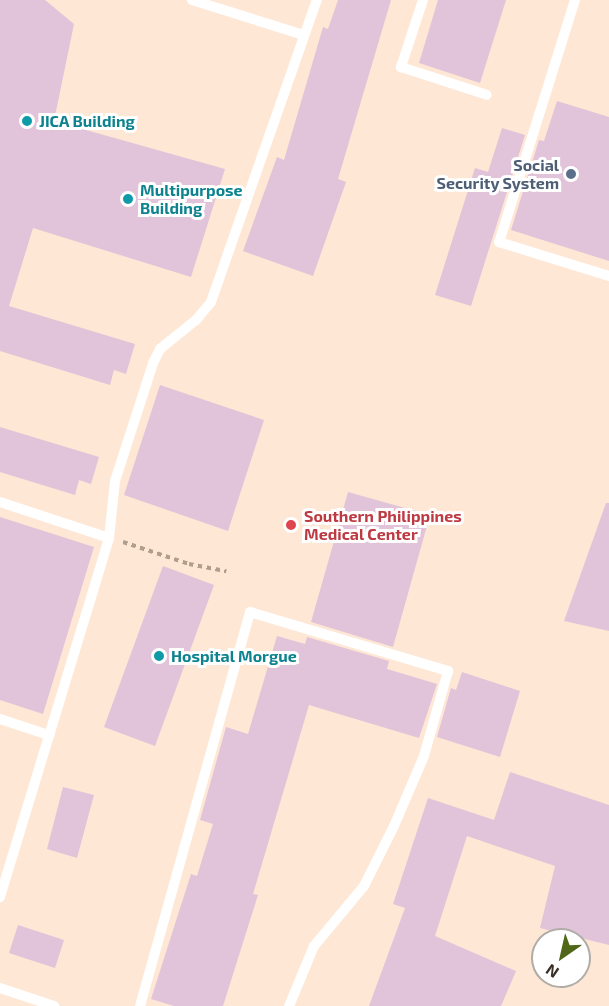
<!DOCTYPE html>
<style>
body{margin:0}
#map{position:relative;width:609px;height:1006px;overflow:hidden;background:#fee7d4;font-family:"Exo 2",sans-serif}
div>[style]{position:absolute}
.building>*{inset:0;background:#e1c4da}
.path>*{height:4px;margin-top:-2px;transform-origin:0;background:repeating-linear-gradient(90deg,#af9d8e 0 4.5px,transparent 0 9px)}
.service>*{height:10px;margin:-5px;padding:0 5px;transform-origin:5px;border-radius:5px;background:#fff}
.dots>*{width:16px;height:16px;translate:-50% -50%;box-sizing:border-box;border:3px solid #fff;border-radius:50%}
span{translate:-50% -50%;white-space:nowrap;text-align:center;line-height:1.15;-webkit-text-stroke:6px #fff;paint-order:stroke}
.culture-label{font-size:16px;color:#0d838f;font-weight:700}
.left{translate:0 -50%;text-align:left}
.service-label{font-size:16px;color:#4e5e75;font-weight:700}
.right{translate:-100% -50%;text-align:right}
.health-label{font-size:16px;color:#be3a42;font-weight:700}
.north{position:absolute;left:531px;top:928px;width:60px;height:60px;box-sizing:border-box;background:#fff;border:2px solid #b0aca8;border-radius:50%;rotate:214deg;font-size:16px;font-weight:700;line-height:24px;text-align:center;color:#3a2f26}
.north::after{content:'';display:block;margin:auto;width:21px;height:27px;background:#4f6716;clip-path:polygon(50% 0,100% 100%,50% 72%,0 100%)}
</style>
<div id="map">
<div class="building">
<div style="clip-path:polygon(0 0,45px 0,74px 24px,54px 121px,225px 169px,191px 277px,33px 228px,9px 306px,135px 344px,126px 374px,114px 370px,110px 385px,0 351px)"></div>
<div style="clip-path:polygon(338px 0,391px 0,338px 179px,346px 182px,313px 276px,243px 251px,277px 157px,284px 160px,323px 27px,328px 29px)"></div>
<div style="clip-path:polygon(438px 0,506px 0,480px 83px,419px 63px)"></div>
<div style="clip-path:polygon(557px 101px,609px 117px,609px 261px,511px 230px,539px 140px,544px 141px)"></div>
<div style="clip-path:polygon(502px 128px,525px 135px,471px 306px,435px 295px,475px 168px,488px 172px)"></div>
<div style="clip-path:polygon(160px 385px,264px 420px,228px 531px,124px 495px)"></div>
<div style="clip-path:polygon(0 427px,99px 457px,91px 484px,79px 480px,75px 495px,0 472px)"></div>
<div style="clip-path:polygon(348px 492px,430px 515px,393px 647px,311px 622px)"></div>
<div style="clip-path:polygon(606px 503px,609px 503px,609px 631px,564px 621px)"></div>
<div style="clip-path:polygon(0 517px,94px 547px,43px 714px,0 700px)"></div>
<div style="clip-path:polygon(163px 566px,214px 585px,155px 746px,104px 727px)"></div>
<div style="clip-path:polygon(277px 636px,305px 644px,307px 637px,389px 661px,387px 669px,437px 684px,419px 738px,309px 705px,253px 894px,258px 895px,223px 1006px,174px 1006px,151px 999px,191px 874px,197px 876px,213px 824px,200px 820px,226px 727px,248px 734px)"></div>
<div style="clip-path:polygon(462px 672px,520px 691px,500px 757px,437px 737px,451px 688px,456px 690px)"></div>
<div style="clip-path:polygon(510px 772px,609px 805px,609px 945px,540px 928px,555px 866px,467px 836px,435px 936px,516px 971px,501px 1006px,369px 1006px,405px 908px,393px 904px,428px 798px,494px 820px)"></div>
<div style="clip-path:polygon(63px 787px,94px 795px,77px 858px,47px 849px)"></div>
<div style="clip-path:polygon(18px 925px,64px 940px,55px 968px,9px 953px)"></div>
</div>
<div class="path">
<div style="left:123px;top:542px;width:70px;rotate:18.4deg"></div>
<div style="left:189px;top:564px;width:38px;rotate:11deg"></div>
</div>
<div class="service">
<div style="left:192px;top:0;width:117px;rotate:17.4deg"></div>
<div style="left:423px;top:0;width:71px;rotate:108.2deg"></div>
<div style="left:401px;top:67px;width:90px;rotate:18deg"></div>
<div style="left:575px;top:0;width:254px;rotate:107.4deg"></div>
<div style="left:499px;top:242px;width:115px;rotate:17.2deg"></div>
<div style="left:0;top:502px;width:115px;rotate:18.3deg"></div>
<div style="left:0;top:719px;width:52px;rotate:18.1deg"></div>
<div style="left:0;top:897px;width:375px;rotate:-73.1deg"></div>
<div style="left:109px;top:538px;width:57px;rotate:-84deg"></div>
<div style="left:115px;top:481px;width:124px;rotate:-72.1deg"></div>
<div style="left:153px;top:363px;width:16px;rotate:-63deg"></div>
<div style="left:160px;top:349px;width:46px;rotate:-38.9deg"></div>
<div style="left:196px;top:320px;width:23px;rotate:-50deg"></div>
<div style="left:211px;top:302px;width:320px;rotate:-70.7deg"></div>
<div style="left:0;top:988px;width:57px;rotate:18.4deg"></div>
<div style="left:140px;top:1006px;width:409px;rotate:-74.4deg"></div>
<div style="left:250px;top:612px;width:207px;rotate:16.6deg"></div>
<div style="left:448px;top:671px;width:88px;rotate:105.8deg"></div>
<div style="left:424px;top:756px;width:76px;rotate:113.2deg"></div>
<div style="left:394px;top:826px;width:67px;rotate:116.6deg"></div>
<div style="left:364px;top:886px;width:78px;rotate:129.8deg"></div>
<div style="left:314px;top:946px;width:65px;rotate:112.6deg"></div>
</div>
<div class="dots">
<div style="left:27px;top:121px;background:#0f9aa8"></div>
<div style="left:571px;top:174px;background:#5c6f8a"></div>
<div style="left:128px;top:199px;background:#0f9aa8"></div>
<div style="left:291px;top:525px;background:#e0444e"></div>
<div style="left:159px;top:656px;background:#0f9aa8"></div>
</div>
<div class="culture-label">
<span class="left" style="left:39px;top:121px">JICA Building</span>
<span class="left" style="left:140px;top:199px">Multipurpose<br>Building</span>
<span class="left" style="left:171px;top:656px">Hospital Morgue</span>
</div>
<div class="service-label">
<span class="right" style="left:559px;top:174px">Social<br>Security System</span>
</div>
<div class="health-label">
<span class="left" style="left:304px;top:525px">Southern Philippines<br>Medical Center</span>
</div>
<div class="north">N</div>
</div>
